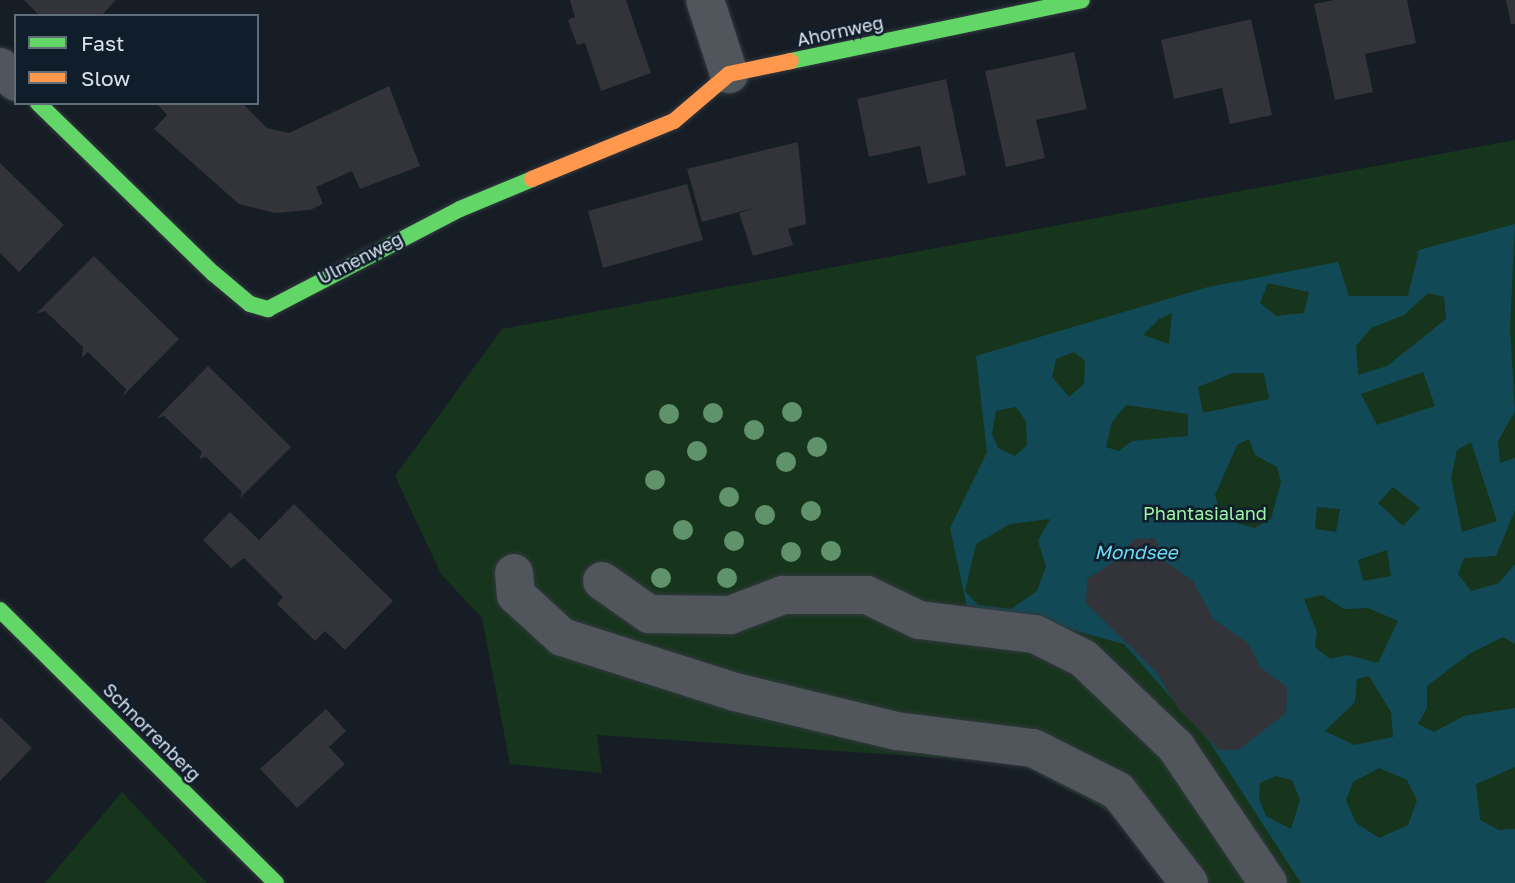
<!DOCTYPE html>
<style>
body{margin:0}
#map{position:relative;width:1515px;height:883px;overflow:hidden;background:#161d25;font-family:"Golos Text",sans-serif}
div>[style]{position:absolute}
.green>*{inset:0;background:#16351c}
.water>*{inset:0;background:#114a56}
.building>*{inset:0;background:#33333a}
.roads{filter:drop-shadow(0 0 2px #33383f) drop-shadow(0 0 2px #33383f)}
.street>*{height:38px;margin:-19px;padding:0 19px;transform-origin:19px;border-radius:19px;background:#50565c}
.fast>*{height:16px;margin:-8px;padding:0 8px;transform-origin:8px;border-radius:8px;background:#63d668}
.slow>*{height:16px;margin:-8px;padding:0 8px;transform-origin:8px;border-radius:8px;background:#ff974d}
.trees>*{width:20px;height:20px;margin:-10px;border-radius:50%;background:#60936c}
span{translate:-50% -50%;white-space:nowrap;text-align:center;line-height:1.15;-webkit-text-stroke:5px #101d2b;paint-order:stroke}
.street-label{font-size:18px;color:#dbe4ee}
.park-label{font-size:18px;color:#9df4a6}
.water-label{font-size:19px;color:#6bdbf5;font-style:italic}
.legend{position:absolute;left:14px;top:14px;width:245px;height:91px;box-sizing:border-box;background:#101d2b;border:2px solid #616d79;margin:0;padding:9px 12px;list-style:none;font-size:21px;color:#dbe4ee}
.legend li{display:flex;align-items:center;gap:14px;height:35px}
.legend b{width:35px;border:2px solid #616d79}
</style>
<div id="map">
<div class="green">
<div style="clip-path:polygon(1515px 140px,1515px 883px,1170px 883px,1126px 821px,1019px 763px,597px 735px,602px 773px,510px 764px,482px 618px,441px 574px,395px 476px,502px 329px)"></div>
<div style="clip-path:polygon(122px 792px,207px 883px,45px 883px)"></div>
</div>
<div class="water">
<div style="clip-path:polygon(evenodd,1515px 224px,1510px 329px,1515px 411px,1498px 441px,1500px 463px,1515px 458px,1515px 510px,1496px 556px,1464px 558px,1458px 574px,1471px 591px,1499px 583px,1515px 564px,1515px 644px,1503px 637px,1469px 654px,1427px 686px,1427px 708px,1418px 724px,1434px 732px,1464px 716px,1515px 708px,1515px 767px,1476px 784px,1480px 820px,1499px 830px,1515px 829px,1515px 883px,1301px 883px,1209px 741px,1124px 644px,1035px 620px,968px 612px,950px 528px,987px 452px,976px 356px,1208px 287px,1338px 262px,1349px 296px,1408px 296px,1419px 250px,1515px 224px,1268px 283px,1309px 292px,1304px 313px,1276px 316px,1260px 303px,1268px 283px,1515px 224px,1428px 293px,1444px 297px,1446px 319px,1387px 366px,1358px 375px,1356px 346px,1371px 328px,1404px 315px,1428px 293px,1515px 224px,1172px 313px,1169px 344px,1143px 335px,1159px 319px,1172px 313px,1515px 224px,1074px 352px,1085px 361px,1084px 384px,1069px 397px,1052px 377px,1056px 359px,1074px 352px,1515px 224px,1423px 372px,1435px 406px,1377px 425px,1361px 394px,1423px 372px,1515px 224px,1233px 373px,1264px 373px,1269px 399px,1203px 413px,1198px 387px,1233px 373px,1515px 224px,1126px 405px,1188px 414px,1188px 436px,1132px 441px,1119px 451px,1106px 447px,1112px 422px,1126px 405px,1515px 224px,1016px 407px,1026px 421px,1027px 445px,1015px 456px,998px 448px,992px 434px,996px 411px,1016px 407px,1515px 224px,1249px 439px,1255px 455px,1277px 467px,1281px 482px,1271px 519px,1254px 528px,1221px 518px,1215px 495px,1237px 445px,1249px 439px,1515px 224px,1471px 442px,1497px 521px,1462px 532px,1451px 478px,1457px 450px,1471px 442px,1515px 224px,1393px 487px,1420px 508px,1403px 526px,1378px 503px,1393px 487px,1515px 224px,1317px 507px,1340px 509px,1336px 532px,1315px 529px,1317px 507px,1515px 224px,1050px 519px,1038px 541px,1046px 566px,1037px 591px,1011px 609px,978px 605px,965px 591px,976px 544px,1010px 524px,1050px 519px,1515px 224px,1387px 550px,1391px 576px,1363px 581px,1358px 560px,1387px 550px,1515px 224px,1322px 595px,1344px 609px,1368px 608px,1398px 621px,1378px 663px,1347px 655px,1330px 659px,1315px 647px,1317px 632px,1304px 599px,1322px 595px,1515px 224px,1369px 676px,1391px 712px,1393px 737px,1354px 745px,1325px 731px,1355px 702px,1357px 679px,1369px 676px,1515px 224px,1379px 768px,1407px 780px,1417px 800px,1408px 825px,1379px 838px,1356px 823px,1346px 800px,1353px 782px,1379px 768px,1515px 224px,1276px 776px,1292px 780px,1300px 800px,1291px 829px,1266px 816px,1259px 799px,1260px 783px,1276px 776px)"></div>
</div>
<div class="building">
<div style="clip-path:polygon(24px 0,116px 0,101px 16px,40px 16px)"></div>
<div style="clip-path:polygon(570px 0,626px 0,651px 73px,601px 91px,585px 43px,577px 45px,568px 20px,575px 17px)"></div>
<div style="clip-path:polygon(1334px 0,1407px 0,1416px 43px,1365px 54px,1373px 92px,1335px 100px,1314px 4px)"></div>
<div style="clip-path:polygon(1506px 0,1515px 0,1515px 24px,1511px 24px)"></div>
<div style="clip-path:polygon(1251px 19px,1272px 115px,1230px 124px,1222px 88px,1174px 99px,1161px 40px)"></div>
<div style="clip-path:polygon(1074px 52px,1087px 109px,1036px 120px,1045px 158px,1006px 167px,985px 71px)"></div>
<div style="clip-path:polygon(946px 79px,966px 175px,928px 184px,920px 146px,869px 157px,857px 99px)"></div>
<div style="clip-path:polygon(389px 86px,420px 166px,360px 189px,352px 171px,316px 187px,323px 204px,310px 210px,275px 213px,239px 204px,154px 129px,167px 115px,156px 103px,242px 103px,267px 128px,289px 133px)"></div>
<div style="clip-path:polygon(798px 142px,806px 224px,788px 229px,793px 245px,753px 256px,739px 213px,757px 207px,702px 222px,687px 169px)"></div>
<div style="clip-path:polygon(0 163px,64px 225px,19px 272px,0 253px)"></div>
<div style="clip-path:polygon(687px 184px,703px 240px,603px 268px,588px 211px)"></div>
<div style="clip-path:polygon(94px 256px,179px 339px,122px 397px,126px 389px,88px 352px,82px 358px,83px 347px,45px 311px,36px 314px)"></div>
<div style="clip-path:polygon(208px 366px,291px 447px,240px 498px,242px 492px,206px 457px,199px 459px,202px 452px,164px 416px,157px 418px)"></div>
<div style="clip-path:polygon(294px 504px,393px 601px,345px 650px,325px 631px,315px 641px,277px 604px,283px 597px,244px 558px,231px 568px,203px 540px,230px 512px,259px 540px)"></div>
<div style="clip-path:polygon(1155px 538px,1166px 562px,1193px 581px,1213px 619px,1248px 643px,1261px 668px,1287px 687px,1286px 713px,1238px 750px,1219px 750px,1178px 708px,1157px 673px,1086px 603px,1087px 579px,1118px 559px,1134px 539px)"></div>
<div style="clip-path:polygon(326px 709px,346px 731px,329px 747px,345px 764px,297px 808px,260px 769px)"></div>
<div style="clip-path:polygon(0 717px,32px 748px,0 781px)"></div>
</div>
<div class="roads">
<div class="street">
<div style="left:705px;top:0;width:78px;rotate:72deg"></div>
<div style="left:0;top:67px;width:22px;rotate:43deg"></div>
<div style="left:514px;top:573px;width:22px;rotate:85deg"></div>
<div style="left:516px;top:595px;width:62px;rotate:42.4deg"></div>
<div style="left:562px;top:637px;width:182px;rotate:17.6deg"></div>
<div style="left:735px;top:692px;width:166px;rotate:13.6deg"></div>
<div style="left:896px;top:731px;width:138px;rotate:7.1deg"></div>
<div style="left:1033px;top:748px;width:95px;rotate:26.8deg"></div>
<div style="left:1118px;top:791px;width:116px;rotate:52.3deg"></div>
<div style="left:602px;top:581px;width:57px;rotate:35.1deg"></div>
<div style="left:649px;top:614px;width:81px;rotate:0.7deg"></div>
<div style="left:730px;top:615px;width:57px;rotate:-20.7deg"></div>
<div style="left:783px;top:595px;width:84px"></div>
<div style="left:867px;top:595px;width:58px;rotate:25.7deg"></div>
<div style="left:919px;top:620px;width:117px;rotate:6.9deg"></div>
<div style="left:1035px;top:634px;width:54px;rotate:26.6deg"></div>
<div style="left:1083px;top:658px;width:129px;rotate:43.7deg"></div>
<div style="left:1176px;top:747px;width:164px;rotate:55.9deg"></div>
</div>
<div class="fast">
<div style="left:791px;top:61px;width:297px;rotate:-11.8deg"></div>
<div style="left:38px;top:103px;width:244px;rotate:44.2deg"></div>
<div style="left:213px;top:273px;width:48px;rotate:40deg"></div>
<div style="left:250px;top:304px;width:19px;rotate:16deg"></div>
<div style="left:268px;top:309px;width:216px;rotate:-27.5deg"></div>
<div style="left:460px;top:209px;width:78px;rotate:-22.6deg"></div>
<div style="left:0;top:610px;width:388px;rotate:44.7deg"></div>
</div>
<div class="slow">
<div style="left:532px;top:179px;width:153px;rotate:-22.2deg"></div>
<div style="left:674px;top:121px;width:72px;rotate:-40.5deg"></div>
<div style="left:729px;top:74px;width:63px;rotate:-11.8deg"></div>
</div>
</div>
<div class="trees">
<div style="left:792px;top:412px"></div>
<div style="left:713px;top:413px"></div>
<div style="left:669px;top:414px"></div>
<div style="left:754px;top:430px"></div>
<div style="left:817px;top:447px"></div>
<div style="left:697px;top:451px"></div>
<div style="left:786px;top:462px"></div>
<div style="left:655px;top:480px"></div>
<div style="left:729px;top:497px"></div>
<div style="left:811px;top:511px"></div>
<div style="left:765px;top:515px"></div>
<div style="left:683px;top:530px"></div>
<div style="left:734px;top:541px"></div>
<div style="left:831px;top:551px"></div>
<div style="left:791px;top:552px"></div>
<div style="left:661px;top:578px"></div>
<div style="left:727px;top:578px"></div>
</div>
<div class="street-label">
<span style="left:840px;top:31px;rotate:-12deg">Ahornweg</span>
<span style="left:360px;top:258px;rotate:-27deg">Ulmenweg</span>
<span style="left:152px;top:732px;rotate:45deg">Schnorrenberg</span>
</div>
<div class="park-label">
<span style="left:1205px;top:513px">Phantasialand</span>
</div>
<div class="water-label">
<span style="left:1136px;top:552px">Mondsee</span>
</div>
<ul class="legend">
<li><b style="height:9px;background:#63d668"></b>Fast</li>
<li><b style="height:9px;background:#ff974d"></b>Slow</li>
</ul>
</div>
